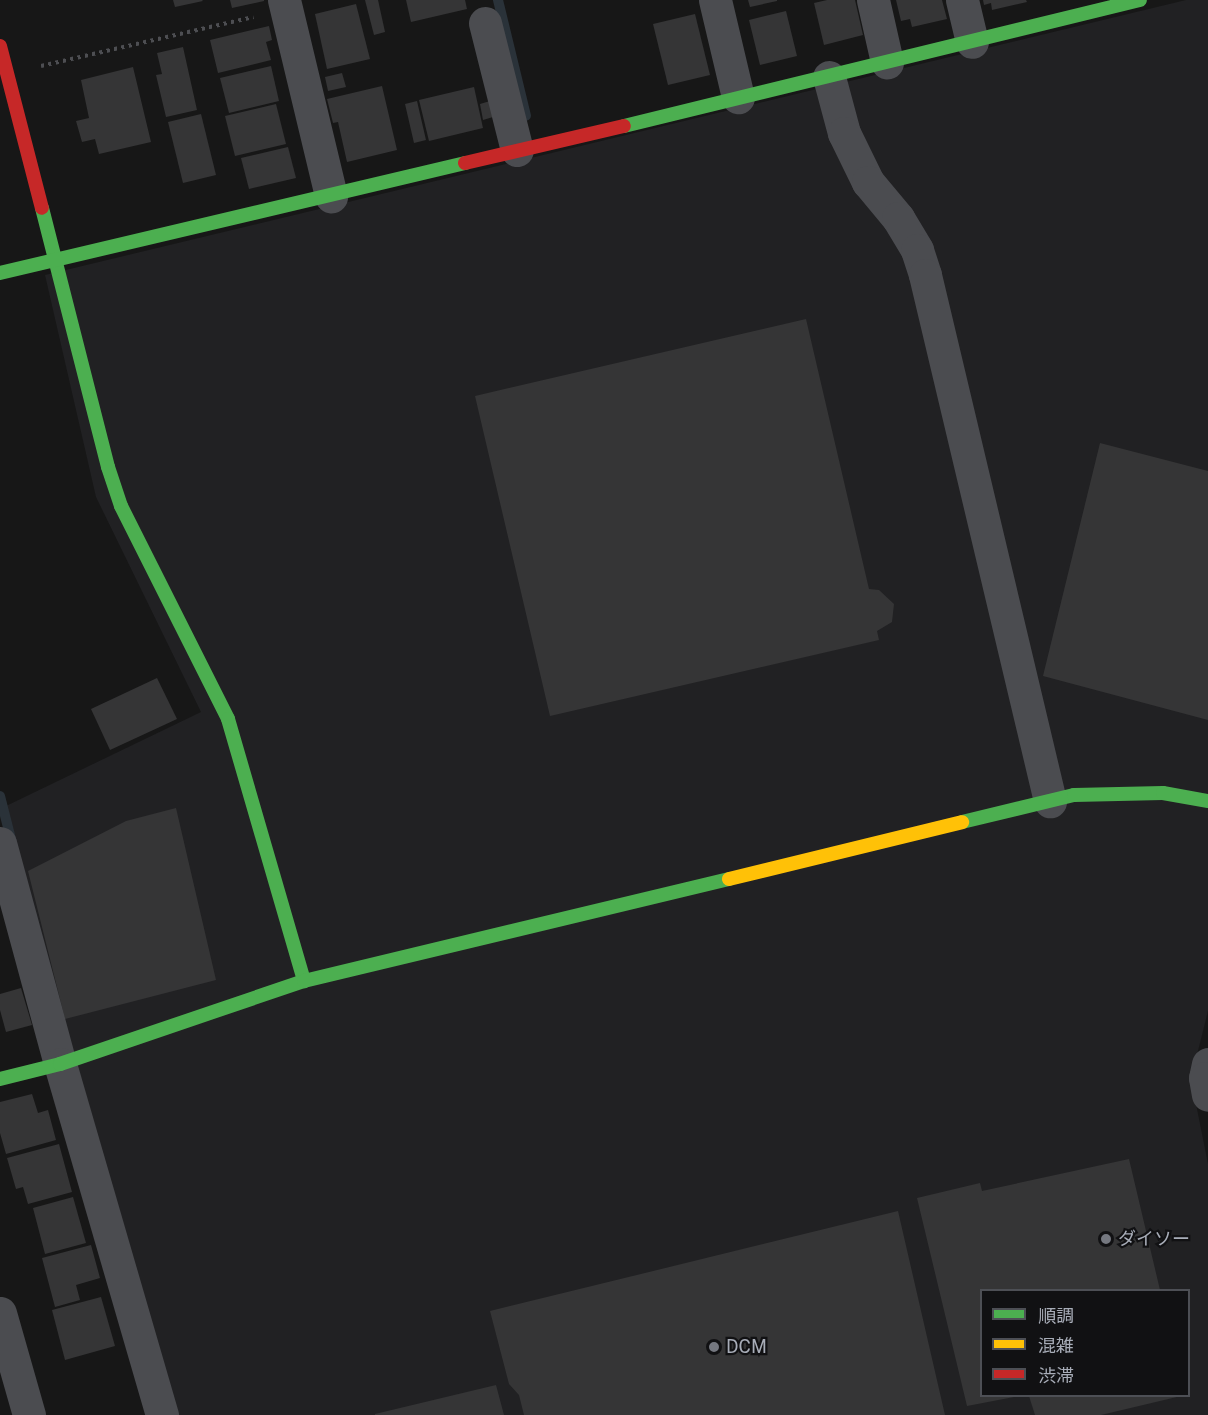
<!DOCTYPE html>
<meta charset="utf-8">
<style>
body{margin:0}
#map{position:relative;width:1208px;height:1415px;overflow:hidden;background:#171717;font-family:"Public Sans","Noto Sans JP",sans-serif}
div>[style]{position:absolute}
.built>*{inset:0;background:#212123}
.stream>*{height:10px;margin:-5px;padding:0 5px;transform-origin:5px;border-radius:5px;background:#2a3239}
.building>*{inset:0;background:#353536}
.path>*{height:4px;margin-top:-2px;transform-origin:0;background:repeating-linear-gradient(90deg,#4d4e52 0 3px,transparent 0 7.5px)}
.street>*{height:33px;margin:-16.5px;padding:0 16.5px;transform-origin:16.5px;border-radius:16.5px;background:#4b4c50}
.fast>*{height:14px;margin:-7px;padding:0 7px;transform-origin:7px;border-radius:7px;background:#4caf50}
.slow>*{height:14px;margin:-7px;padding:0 7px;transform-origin:7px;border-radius:7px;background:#ffc107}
.jam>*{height:14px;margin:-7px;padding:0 7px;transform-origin:7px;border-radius:7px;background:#c62828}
.dots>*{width:16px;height:16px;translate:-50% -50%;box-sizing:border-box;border:3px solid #111113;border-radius:50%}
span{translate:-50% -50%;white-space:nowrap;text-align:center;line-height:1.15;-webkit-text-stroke:4.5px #111113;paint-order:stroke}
.poi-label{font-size:18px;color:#a8adb8}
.left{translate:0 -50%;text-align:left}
.legend{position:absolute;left:980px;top:1289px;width:210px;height:108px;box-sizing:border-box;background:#111113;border:2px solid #4d4f55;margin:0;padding:8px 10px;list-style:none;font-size:18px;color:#a8adb8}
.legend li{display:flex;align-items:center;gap:12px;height:30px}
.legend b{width:30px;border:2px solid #4d4f55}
</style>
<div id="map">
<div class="built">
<div style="clip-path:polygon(evenodd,1186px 0,1208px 0,1208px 1011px,1191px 1079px,1208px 1164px,1208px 1415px,179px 1415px,74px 1066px,6px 806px,201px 712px,96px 497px,45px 275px,1186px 0,982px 1290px,1188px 1290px,1188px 1396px,982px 1396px,982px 1290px)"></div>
</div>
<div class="stream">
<div style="left:498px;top:0;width:119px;rotate:76.4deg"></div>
<div style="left:0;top:796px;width:49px;rotate:75.7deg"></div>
</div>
<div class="building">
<div style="clip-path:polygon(173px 0,202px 0,203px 1px,175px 7px)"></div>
<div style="clip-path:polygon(230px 0,264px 0,264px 1px,232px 8px)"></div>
<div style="clip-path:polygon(365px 0,378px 0,385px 32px,374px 35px)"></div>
<div style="clip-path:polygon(406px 0,465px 0,467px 9px,411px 22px)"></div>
<div style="clip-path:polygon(748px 0,777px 0,777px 1px,750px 7px)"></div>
<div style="clip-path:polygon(827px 0,855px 0,863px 35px,824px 45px,814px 3px)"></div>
<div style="clip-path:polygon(896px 0,942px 0,947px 19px,912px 27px,910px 19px,901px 21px)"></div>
<div style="clip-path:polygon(983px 0,1026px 0,1027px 2px,992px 10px,991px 3px,984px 5px)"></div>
<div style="clip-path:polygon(356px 4px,370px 59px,327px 69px,315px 14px)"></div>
<div style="clip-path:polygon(786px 11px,797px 56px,760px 65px,749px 20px)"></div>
<div style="clip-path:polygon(695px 14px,710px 75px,668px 85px,653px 24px)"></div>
<div style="clip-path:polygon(269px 26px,272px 40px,266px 42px,271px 60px,218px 73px,210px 40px)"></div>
<div style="clip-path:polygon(183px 47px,197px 110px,166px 117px,156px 75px,162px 74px,157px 53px)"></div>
<div style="clip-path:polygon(271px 66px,279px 101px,229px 113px,220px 78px)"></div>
<div style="clip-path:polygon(133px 67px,151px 142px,99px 154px,95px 139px,82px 142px,76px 121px,89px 118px,81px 80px)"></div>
<div style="clip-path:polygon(342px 73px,346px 87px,328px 91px,325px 77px)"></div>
<div style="clip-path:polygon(382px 86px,397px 150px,347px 162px,338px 122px,333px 123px,327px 99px)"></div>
<div style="clip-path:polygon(474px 87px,483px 128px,429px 141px,419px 100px)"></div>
<div style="clip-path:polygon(417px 101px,426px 140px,414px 143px,405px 104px)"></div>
<div style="clip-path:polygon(490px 101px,493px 117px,483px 120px,480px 104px)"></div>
<div style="clip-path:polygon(276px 104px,286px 144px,235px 156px,225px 116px)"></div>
<div style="clip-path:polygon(201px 114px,216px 175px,183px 183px,168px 122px)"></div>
<div style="clip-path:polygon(288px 147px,296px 178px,249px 189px,241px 158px)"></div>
<div style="clip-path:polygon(806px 319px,869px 589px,879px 590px,894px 604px,892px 622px,877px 631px,879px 640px,550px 716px,475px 396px)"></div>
<div style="clip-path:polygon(1100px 443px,1208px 471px,1208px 720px,1043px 676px)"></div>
<div style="clip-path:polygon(157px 678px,177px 719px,110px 750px,91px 709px)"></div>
<div style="clip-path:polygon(176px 808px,216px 980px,65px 1019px,28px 871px,126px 821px)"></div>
<div style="clip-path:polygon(21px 988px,32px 1025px,6px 1032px,0 1010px,0 994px)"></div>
<div style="clip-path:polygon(32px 1094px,38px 1113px,48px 1110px,56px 1140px,6px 1154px,0 1133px,0 1102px)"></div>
<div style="clip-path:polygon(59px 1144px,72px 1192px,28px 1204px,23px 1187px,16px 1189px,7px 1158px)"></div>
<div style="clip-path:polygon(1129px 1159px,1160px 1290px,982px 1290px,982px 1396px,1014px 1397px,967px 1406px,917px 1198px,980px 1183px,982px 1191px)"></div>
<div style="clip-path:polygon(73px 1197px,86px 1243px,45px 1254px,33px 1208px)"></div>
<div style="clip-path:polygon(898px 1211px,945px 1415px,524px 1415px,519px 1395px,509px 1384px,490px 1311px)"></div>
<div style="clip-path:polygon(91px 1245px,100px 1278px,76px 1285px,80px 1300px,55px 1307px,42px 1258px)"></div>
<div style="clip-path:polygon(101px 1297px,115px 1346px,65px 1360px,52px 1310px)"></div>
<div style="clip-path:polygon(496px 1385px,504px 1415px,375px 1415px,375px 1414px)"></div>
<div style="clip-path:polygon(1029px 1396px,1181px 1396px,1101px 1415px,1035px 1415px)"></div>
</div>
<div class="path">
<div style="left:41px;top:66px;width:218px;rotate:-13deg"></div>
</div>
<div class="street">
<div style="left:284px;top:0;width:202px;rotate:76.5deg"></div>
<div style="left:715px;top:0;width:100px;rotate:76.7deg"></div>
<div style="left:873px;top:0;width:64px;rotate:77.3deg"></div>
<div style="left:962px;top:0;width:43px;rotate:76.6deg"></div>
<div style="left:485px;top:23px;width:131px;rotate:75.9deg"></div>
<div style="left:829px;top:77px;width:58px;rotate:75deg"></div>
<div style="left:844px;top:133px;width:55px;rotate:63.9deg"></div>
<div style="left:868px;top:182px;width:47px;rotate:50.2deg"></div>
<div style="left:898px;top:218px;width:37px;rotate:59deg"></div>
<div style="left:917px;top:250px;width:26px;rotate:72deg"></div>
<div style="left:925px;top:275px;width:541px;rotate:76.63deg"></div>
<div style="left:0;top:843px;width:229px;rotate:74.8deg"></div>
<div style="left:60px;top:1064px;width:366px;rotate:73.8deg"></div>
<div style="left:1208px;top:1064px;width:14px;rotate:102deg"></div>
<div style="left:1205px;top:1078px;width:17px;rotate:80deg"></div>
<div style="left:0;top:1313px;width:106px;rotate:74.1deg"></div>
</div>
<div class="fast">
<div style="left:624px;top:126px;width:531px;rotate:-13.72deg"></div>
<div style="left:42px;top:208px;width:267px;rotate:75.7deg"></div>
<div style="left:108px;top:467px;width:41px;rotate:71.6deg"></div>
<div style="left:121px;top:506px;width:238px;rotate:63.3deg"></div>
<div style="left:228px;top:719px;width:273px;rotate:73.8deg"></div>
<div style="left:0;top:273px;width:478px;rotate:-13.3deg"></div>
<div style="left:962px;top:822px;width:115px;rotate:-13.6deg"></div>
<div style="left:1074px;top:795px;width:89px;rotate:-1.3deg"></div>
<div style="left:1163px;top:793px;width:46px;rotate:10.1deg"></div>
<div style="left:0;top:1079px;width:62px;rotate:-14deg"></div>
<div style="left:60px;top:1064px;width:258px;rotate:-18.8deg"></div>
<div style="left:304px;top:981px;width:437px;rotate:-13.5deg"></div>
</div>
<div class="slow">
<div style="left:729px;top:879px;width:240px;rotate:-13.7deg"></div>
</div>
<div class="jam">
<div style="left:0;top:46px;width:167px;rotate:75.5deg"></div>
<div style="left:465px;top:163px;width:163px;rotate:-13.1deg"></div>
</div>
<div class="dots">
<div style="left:1106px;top:1239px;background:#757880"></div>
<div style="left:714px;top:1347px;background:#757880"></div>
</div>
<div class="poi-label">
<span class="left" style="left:1118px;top:1239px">ダイソー</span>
<span class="left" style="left:726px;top:1347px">DCM</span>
</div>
<ul class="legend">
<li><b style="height:8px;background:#4caf50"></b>順調</li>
<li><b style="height:8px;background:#ffc107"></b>混雑</li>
<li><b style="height:8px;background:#c62828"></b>渋滞</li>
</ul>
</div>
